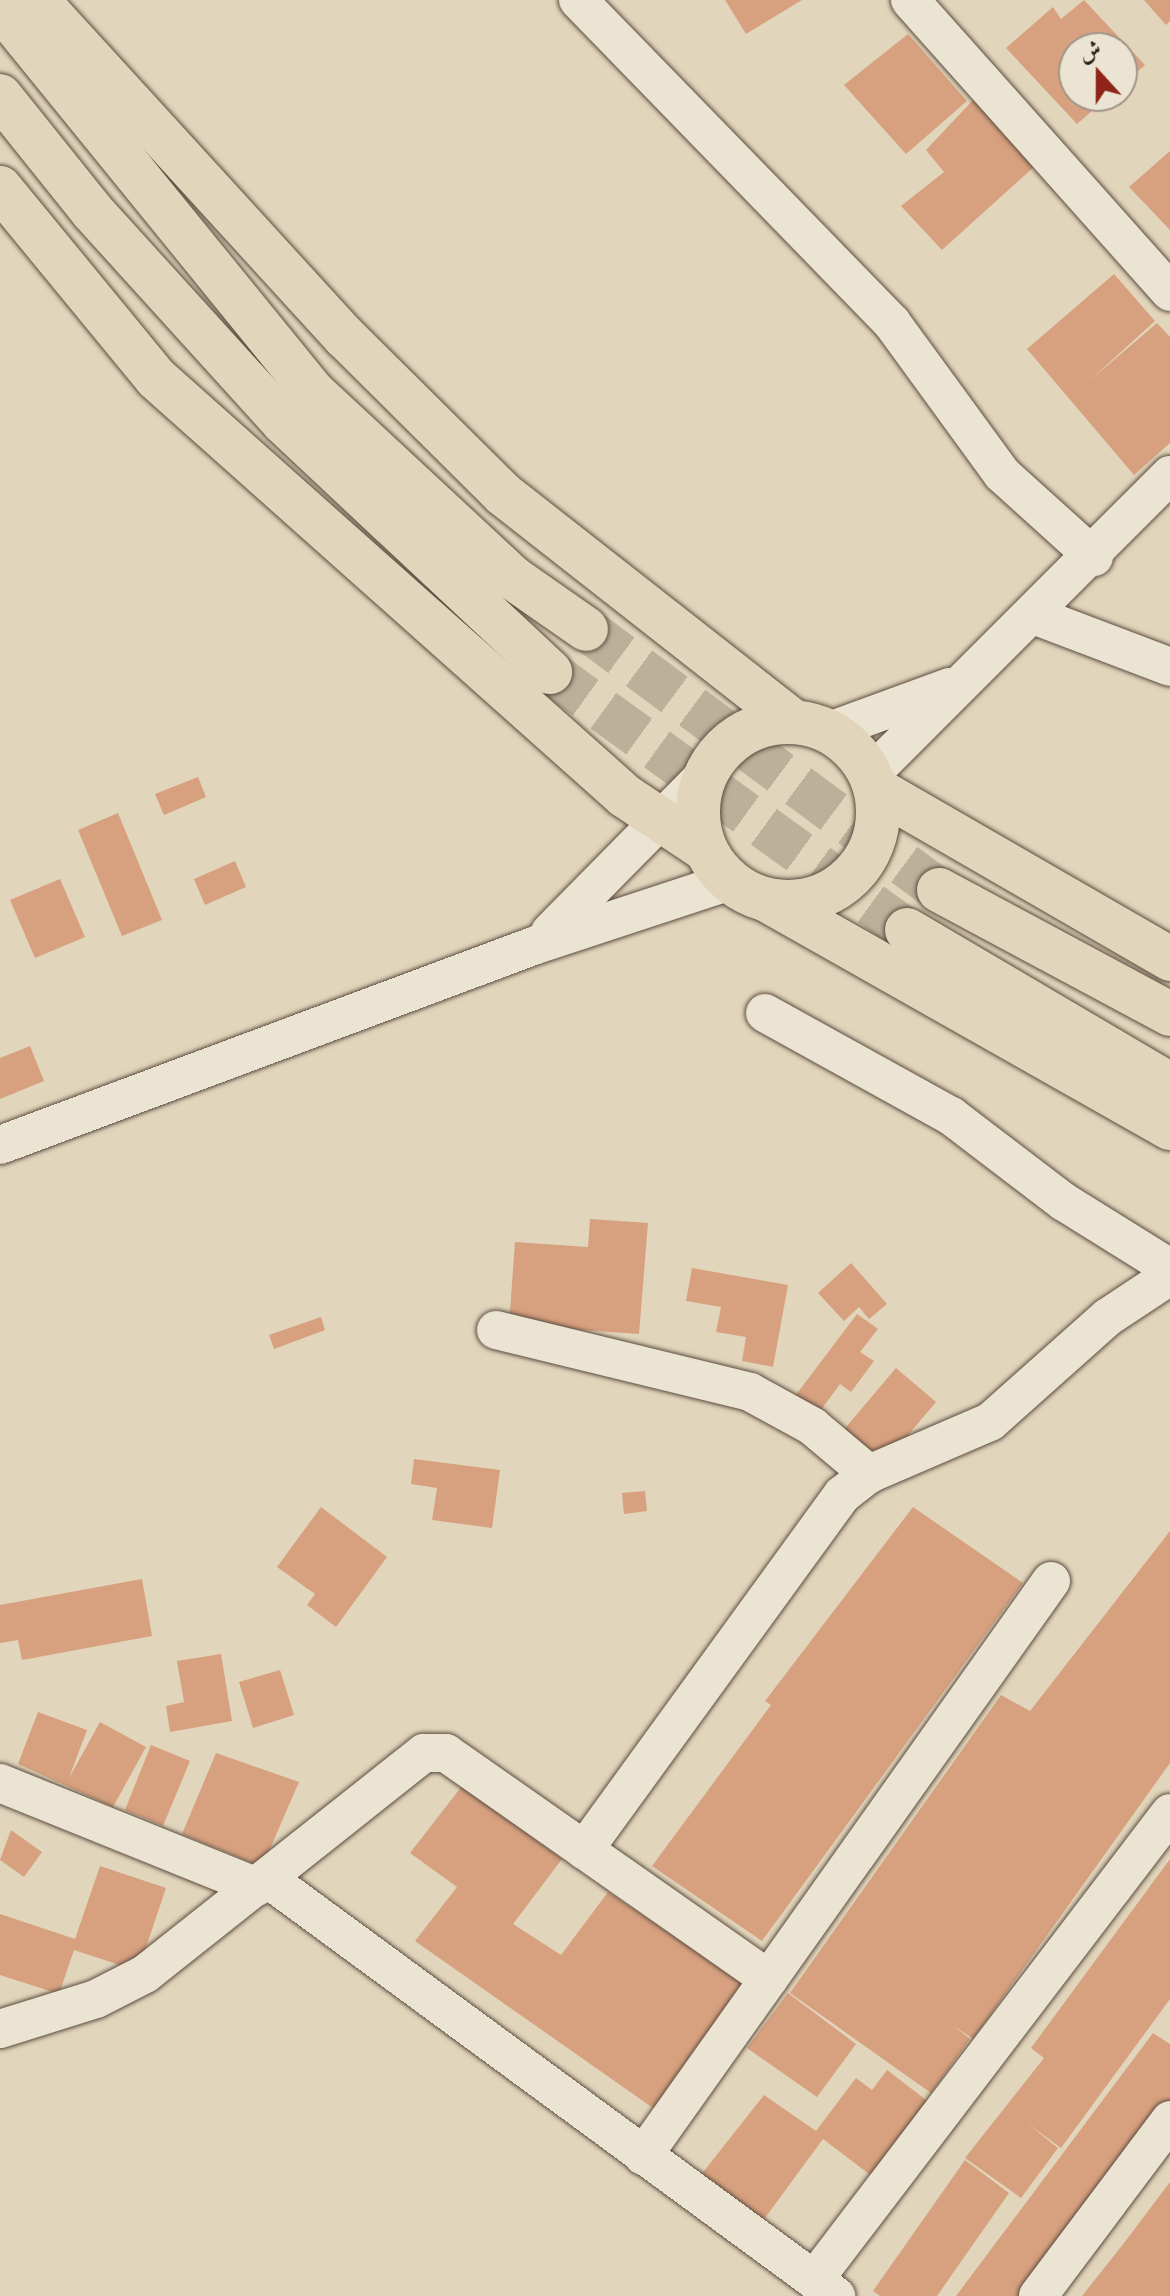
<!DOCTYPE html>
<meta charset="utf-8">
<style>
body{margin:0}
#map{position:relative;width:1170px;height:2296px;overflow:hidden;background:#e1d5bb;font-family:Alegreya,Amiri,serif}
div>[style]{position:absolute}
.building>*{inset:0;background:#d7a17f}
.trunk-tunnel>*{height:44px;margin-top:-22px;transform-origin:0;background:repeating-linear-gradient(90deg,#bdb09a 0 44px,transparent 0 66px)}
.roads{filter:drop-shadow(0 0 2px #5c4c40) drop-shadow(0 0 2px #5c4c40)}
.minor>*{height:38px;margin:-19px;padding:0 19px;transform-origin:19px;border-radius:19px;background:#ece4d3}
.trunk>*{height:44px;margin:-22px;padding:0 22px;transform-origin:22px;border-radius:22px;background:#e1d5bb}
.trunk>.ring{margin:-22px;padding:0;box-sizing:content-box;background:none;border:44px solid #e1d5bb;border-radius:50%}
span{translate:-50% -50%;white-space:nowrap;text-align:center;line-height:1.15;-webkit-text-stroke:7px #ece4d3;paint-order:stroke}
.north{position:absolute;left:1058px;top:32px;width:80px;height:80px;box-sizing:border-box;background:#ece4d3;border:2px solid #a09588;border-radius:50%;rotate:339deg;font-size:22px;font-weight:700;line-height:32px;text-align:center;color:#2f1e17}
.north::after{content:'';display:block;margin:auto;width:28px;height:36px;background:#8f2418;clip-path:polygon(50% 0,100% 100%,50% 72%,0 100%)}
</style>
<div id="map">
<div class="building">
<div style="clip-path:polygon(725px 0,802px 0,746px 34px)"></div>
<div style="clip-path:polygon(1084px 0,1145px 65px,1122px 85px,1122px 48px,1074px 48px,1074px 96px,1109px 96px,1077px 124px,1006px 48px,1053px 7px,1061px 19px)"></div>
<div style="clip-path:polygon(1144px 0,1170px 0,1170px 21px,1166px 25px)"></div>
<div style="clip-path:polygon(908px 34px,967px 101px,906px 154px,844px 85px)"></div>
<div style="clip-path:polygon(974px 99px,1035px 166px,942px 250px,901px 206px,944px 172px,926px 150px)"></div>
<div style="clip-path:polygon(1170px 151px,1170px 230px,1129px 187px)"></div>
<div style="clip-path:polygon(1114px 274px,1155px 321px,1088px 382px,1157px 323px,1170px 337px,1170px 443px,1134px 475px,1027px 349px)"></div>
<div style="clip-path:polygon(198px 777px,206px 797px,164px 815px,155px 794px)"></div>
<div style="clip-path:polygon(118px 813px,162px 920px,122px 936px,78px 830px)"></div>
<div style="clip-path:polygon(235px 861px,246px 887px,205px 905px,194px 879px)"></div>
<div style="clip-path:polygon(60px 879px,85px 937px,35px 958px,10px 900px)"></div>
<div style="clip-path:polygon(30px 1046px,44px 1081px,0 1099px,0 1058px)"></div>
<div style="clip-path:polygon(590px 1219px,648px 1223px,639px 1334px,509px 1325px,515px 1242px,588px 1247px)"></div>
<div style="clip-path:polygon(851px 1263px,887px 1304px,869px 1319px,859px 1307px,844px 1321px,818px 1293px)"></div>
<div style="clip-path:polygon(692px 1268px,788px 1285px,773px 1367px,742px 1361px,746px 1337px,716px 1332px,721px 1307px,686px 1301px)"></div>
<div style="clip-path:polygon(857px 1314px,878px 1329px,860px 1352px,874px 1361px,851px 1392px,840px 1384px,818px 1414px,795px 1396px)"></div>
<div style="clip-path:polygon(321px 1317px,325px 1330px,274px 1349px,269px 1335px)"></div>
<div style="clip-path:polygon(896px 1368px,936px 1402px,881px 1467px,841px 1433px)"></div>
<div style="clip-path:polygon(414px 1459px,500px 1470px,492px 1528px,432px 1520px,437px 1488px,411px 1484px)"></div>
<div style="clip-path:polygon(645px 1491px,647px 1511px,624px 1514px,622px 1493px)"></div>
<div style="clip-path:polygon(321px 1507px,387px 1557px,336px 1627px,307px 1605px,315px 1594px,277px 1567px)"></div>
<div style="clip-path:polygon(913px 1507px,1023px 1583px,762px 1941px,652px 1866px,771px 1705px,765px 1701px)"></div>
<div style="clip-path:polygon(1170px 1531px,1170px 1763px,973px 2039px,954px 2026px,970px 2039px,931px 2093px,790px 1993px,1001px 1695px,1030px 1711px)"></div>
<div style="clip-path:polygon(142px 1579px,152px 1636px,22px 1660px,18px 1640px,0 1643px,0 1605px)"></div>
<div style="clip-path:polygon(221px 1654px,232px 1721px,170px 1732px,166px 1706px,184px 1702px,177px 1661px)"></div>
<div style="clip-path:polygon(280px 1670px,294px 1715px,253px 1728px,239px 1682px)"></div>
<div style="clip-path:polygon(38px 1712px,87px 1730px,69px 1778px,100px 1722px,146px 1747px,113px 1807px,18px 1764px)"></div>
<div style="clip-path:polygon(151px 1745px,190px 1761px,163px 1826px,125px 1810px)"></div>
<div style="clip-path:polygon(216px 1753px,299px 1782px,262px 1867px,182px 1834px)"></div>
<div style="clip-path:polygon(462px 1786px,562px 1859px,513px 1924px,561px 1955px,608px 1892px,753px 1989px,663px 2115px,415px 1941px,457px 1887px,410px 1853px)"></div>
<div style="clip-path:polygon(11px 1830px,42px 1852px,24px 1877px,0 1860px)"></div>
<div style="clip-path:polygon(1170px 1859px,1170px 1999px,1061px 2148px,1027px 2123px,1058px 2148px,1021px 2198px,965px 2158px,1044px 2058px,1031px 2048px)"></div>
<div style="clip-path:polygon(100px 1866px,166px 1888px,138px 1971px,74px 1950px,59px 1994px,0 1975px,0 1914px,75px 1939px)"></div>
<div style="clip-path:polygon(788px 1993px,856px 2044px,817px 2097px,747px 2048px)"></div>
<div style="clip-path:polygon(1153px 2033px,1170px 2044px,1170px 2105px,1026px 2296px,956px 2296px)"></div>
<div style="clip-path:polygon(887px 2070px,934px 2106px,877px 2180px,823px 2139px,762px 2222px,700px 2176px,764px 2095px,816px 2131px,856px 2078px,872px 2090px)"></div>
<div style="clip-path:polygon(965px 2160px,1009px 2193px,937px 2296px,880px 2296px,873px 2291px)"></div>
<div style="clip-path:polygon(1170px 2182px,1170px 2296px,1082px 2296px,1124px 2243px)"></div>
</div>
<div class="trunk-tunnel">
<div style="left:586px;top:629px;width:439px;rotate:36.5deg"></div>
<div style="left:550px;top:672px;width:440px;rotate:35.9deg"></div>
</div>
<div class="roads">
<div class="minor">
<div style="left:578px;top:0;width:450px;rotate:45.8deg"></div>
<div style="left:892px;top:323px;width:187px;rotate:53.9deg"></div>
<div style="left:1002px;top:474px;width:124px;rotate:42.1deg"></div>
<div style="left:910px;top:0;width:391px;rotate:48.3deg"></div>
<div style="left:1036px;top:616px;width:143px;rotate:20.8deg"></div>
<div style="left:829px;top:731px;width:128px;rotate:-20.1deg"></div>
<div style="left:871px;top:774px;width:423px;rotate:-45deg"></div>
<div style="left:550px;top:932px;width:221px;rotate:-45.4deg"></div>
<div style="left:765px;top:1013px;width:213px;rotate:29deg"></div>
<div style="left:951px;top:1116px;width:142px;rotate:37.3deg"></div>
<div style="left:1064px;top:1202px;width:125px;rotate:31.9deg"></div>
<div style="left:0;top:1145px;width:572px;rotate:-20.46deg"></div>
<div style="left:536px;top:945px;width:205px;rotate:-18.2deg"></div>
<div style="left:496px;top:1330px;width:261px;rotate:13.7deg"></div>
<div style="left:750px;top:1392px;width:71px;rotate:28.7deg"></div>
<div style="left:812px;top:1426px;width:75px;rotate:40.1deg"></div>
<div style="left:0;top:1783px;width:277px;rotate:22deg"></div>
<div style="left:584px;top:1850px;width:439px;rotate:-54deg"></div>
<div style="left:842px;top:1495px;width:34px;rotate:-38deg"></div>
<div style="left:869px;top:1474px;width:132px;rotate:-23.3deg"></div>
<div style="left:990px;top:1422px;width:158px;rotate:-41.7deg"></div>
<div style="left:1108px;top:1317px;width:74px;rotate:-33.5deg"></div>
<div style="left:268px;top:1879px;width:705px;rotate:36.28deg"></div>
<div style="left:0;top:2029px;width:101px;rotate:-17.4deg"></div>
<div style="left:96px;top:1999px;width:55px;rotate:-27deg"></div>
<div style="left:145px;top:1974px;width:356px;rotate:-38.4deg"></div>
<div style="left:424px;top:1753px;width:22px"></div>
<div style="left:446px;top:1753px;width:394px;rotate:35deg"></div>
<div style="left:643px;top:2156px;width:705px;rotate:-54.64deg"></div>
<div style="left:814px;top:2280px;width:587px;rotate:-52.68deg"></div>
<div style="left:1038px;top:2296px;width:220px;rotate:-53.1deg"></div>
</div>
<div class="trunk">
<div style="left:37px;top:0;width:457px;rotate:47.6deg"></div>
<div style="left:345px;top:337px;width:223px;rotate:44.8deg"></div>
<div style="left:503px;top:494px;width:367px;rotate:38.1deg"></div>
<div style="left:0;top:7px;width:496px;rotate:50.9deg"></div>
<div style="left:313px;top:392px;width:273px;rotate:42.9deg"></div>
<div style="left:513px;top:578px;width:89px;rotate:34.9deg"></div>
<div style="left:0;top:96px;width:147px;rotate:51.3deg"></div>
<div style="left:92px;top:211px;width:285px;rotate:47.8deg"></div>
<div style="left:283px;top:422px;width:366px;rotate:43.1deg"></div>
<div style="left:0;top:188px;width:246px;rotate:50.6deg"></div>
<div style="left:156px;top:378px;width:628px;rotate:41.71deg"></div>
<div style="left:625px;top:796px;width:97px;rotate:33.7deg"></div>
<div class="ring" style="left:698px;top:722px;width:136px;height:136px"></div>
<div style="left:876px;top:789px;width:340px;rotate:30deg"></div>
<div style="left:939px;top:890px;width:262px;rotate:28.2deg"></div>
<div style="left:767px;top:900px;width:463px;rotate:29.5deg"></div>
<div style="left:907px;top:930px;width:305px;rotate:30.5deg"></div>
</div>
</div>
<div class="north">ش</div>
</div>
